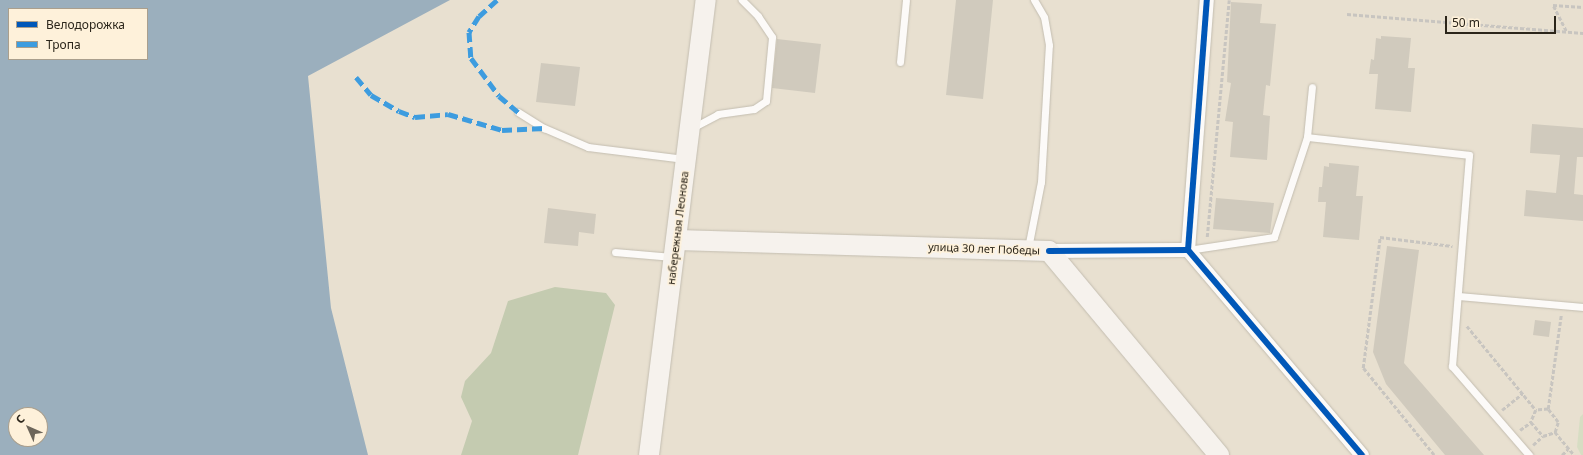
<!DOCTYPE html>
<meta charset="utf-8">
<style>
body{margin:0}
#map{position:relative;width:1583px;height:455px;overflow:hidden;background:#e8e0d0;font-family:"Noto Sans",sans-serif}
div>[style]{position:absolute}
.green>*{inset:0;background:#d7ddc3}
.forest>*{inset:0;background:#c4cbb0}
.water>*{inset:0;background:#9bafbd}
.building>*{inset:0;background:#d0cabd}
.path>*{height:2.5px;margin-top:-1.25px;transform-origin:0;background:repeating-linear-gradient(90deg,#c8c5c0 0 4px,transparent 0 6px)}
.roads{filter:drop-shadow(0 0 1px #c3bdb0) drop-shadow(0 0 1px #c3bdb0)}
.service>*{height:7px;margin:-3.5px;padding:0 3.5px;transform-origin:3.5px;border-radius:3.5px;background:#fcfaf8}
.minor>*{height:14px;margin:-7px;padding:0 7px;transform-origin:7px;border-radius:7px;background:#fcfaf8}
.secondary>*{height:20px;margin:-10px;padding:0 10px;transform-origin:10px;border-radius:10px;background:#f6f2ed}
.quiet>*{height:5px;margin-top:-2.5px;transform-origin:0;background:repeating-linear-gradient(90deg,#3d9cdf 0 10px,transparent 0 15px)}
.cycleway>*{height:6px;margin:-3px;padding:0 3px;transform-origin:3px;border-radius:3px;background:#0057b8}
span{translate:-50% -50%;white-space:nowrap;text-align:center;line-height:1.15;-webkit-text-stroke:3px #fef1da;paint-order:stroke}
.street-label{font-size:11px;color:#2b251a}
.legend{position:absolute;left:8px;top:8px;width:140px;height:52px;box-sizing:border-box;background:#fef1da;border:1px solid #aa9f8d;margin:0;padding:5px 7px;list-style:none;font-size:12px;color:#2b251a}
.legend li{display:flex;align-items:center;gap:8px;height:20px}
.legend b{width:20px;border:1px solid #aa9f8d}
.north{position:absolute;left:8px;top:407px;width:40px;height:40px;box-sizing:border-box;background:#fef1da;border:1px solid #aa9f8d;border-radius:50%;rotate:315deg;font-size:11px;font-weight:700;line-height:16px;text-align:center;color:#2b251a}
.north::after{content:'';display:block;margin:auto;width:14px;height:18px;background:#6d665a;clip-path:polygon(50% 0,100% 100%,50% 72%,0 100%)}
.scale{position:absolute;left:1445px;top:16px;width:111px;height:18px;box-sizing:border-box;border:2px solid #2b251a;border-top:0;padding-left:5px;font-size:12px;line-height:14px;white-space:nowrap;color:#2b251a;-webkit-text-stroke:3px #fef1da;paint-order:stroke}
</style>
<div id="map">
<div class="green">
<div style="clip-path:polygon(1583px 414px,1583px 455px,1581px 455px,1577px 447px,1580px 417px)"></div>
</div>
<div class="forest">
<div style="clip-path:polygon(555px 287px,606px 293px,615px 305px,578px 455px,461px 455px,472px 421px,461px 397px,465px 381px,491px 353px,508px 301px)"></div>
</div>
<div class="water">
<div style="clip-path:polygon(evenodd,0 0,450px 0,308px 76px,331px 308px,368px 455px,0 455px,0 0,9px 9px,147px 9px,147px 59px,9px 59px,9px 9px,0 0,16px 415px,40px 415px,40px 439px,16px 439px,16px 415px)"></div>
</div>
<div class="building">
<div style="clip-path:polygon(956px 0,993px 0,983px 99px,946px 95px)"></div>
<div style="clip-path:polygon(1231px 2px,1262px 4px,1260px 23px,1276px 24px,1270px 86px,1266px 85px,1263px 115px,1270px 116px,1267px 160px,1230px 157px,1233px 122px,1225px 121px,1231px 83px,1227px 82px)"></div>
<div style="clip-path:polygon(1381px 36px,1411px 38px,1408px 68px,1415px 68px,1411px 112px,1375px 109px,1378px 74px,1369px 74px,1371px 59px,1374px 60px,1376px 38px,1381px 39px)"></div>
<div style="clip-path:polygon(777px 39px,821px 44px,815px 93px,772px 88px)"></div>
<div style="clip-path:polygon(541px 63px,580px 67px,575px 106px,536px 102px)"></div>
<div style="clip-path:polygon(1532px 124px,1583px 128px,1583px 157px,1577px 157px,1574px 194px,1583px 195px,1583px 221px,1524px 216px,1526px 190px,1556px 193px,1560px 155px,1530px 153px)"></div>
<div style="clip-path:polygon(1329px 163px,1359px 166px,1356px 196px,1363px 196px,1359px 240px,1323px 237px,1326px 202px,1318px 202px,1319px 187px,1322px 187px,1324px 166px,1329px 167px)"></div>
<div style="clip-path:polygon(1216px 198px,1274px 203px,1270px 233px,1213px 229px)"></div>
<div style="clip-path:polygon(548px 208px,596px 214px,594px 234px,579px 232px,578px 246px,544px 243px)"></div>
<div style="clip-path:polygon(1387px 246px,1419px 250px,1404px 363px,1484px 455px,1445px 455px,1386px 384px,1373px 352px)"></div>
<div style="clip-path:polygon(1535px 320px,1551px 322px,1549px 337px,1533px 335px)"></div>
</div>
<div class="path">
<div style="left:1347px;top:14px;width:237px;rotate:4.6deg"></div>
<div style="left:1566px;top:31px;width:29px;rotate:-117deg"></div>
<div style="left:1553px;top:5px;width:30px;rotate:4deg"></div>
<div style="left:1207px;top:237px;width:238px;rotate:-84.7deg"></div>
<div style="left:1467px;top:326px;width:109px;rotate:50.6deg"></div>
<div style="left:1548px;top:409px;width:12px;rotate:175deg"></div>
<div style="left:1536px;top:410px;width:13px;rotate:113deg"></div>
<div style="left:1531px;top:422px;width:18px;rotate:49deg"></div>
<div style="left:1543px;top:436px;width:13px;rotate:-18deg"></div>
<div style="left:1555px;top:432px;width:10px;rotate:-73deg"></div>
<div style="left:1558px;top:422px;width:16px;rotate:-128deg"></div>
<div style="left:1548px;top:409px;width:95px;rotate:-82.1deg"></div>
<div style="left:1502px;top:410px;width:26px;rotate:-39deg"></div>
<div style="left:1520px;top:430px;width:14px;rotate:-36deg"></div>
<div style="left:1555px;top:432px;width:30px;rotate:50deg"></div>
<div style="left:1533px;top:445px;width:13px;rotate:-42deg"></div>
<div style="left:1434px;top:455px;width:112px;rotate:-129.2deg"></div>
<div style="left:1363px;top:368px;width:132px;rotate:-82.6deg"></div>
<div style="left:1380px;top:237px;width:73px;rotate:7.1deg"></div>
<div style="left:1562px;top:455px;width:8px;rotate:-45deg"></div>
</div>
<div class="roads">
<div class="service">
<div style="left:900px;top:62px;width:62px;rotate:-84.5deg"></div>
<div style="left:518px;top:112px;width:31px;rotate:32deg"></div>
<div style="left:544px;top:128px;width:48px;rotate:23.4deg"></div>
<div style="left:588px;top:147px;width:97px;rotate:7.1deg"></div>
<div style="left:694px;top:127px;width:27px;rotate:-28deg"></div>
<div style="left:718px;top:114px;width:36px;rotate:-8deg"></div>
<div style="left:754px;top:109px;width:14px;rotate:-34deg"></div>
<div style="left:766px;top:101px;width:64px;rotate:-84.6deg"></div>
<div style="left:772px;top:37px;width:25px;rotate:-124deg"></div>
<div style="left:758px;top:16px;width:23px;rotate:-135deg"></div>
<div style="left:1307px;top:137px;width:50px;rotate:-84.3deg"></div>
<div style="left:1028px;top:248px;width:67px;rotate:-78.9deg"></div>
<div style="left:1041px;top:182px;width:137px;rotate:-86.7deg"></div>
<div style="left:1049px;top:45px;width:28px;rotate:-100deg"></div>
<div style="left:1044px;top:17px;width:20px;rotate:-120deg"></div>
<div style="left:1188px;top:250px;width:87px;rotate:-8.6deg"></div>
<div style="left:1274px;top:237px;width:105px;rotate:-71.7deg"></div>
<div style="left:1307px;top:137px;width:163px;rotate:6.3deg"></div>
<div style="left:1469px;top:155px;width:212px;rotate:94.6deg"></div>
<div style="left:1452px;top:366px;width:118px;rotate:49.1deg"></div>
<div style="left:615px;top:252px;width:57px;rotate:5deg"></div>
<div style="left:1459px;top:296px;width:124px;rotate:5.1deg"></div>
</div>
<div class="minor">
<div style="left:1188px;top:250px;width:251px;rotate:-85.7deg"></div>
<div style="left:1049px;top:251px;width:139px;rotate:-0.4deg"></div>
<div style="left:1188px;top:250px;width:269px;rotate:49.7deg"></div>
</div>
<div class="secondary">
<div style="left:677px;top:240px;width:372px;rotate:1.7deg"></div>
<div style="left:1049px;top:251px;width:266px;rotate:50.2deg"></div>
<div style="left:649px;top:455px;width:459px;rotate:-82.9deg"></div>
</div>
</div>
<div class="quiet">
<div style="left:497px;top:0;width:24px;rotate:138deg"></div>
<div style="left:479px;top:16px;width:19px;rotate:122deg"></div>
<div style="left:469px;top:32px;width:26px;rotate:86deg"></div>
<div style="left:471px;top:58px;width:47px;rotate:53.6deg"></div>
<div style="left:499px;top:96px;width:25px;rotate:40deg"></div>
<div style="left:356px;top:77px;width:23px;rotate:50deg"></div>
<div style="left:371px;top:95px;width:32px;rotate:30deg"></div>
<div style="left:399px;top:111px;width:17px;rotate:21deg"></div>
<div style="left:415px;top:117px;width:33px;rotate:-5deg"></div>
<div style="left:448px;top:114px;width:56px;rotate:16.5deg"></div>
<div style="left:502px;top:130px;width:42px;rotate:-2.7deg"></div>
</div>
<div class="cycleway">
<div style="left:1188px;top:250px;width:251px;rotate:-85.7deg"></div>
<div style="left:1049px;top:251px;width:139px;rotate:-0.4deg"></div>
<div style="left:1188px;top:250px;width:269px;rotate:49.7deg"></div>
</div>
<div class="street-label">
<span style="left:678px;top:228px;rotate:-83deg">набережная Леонова</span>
<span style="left:984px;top:249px;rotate:2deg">улица 30 лет Победы</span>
</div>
<ul class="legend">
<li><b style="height:5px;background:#0057b8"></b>Велодорожка</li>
<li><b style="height:5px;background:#3d9cdf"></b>Тропа</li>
</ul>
<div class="north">С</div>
<div class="scale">50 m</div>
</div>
